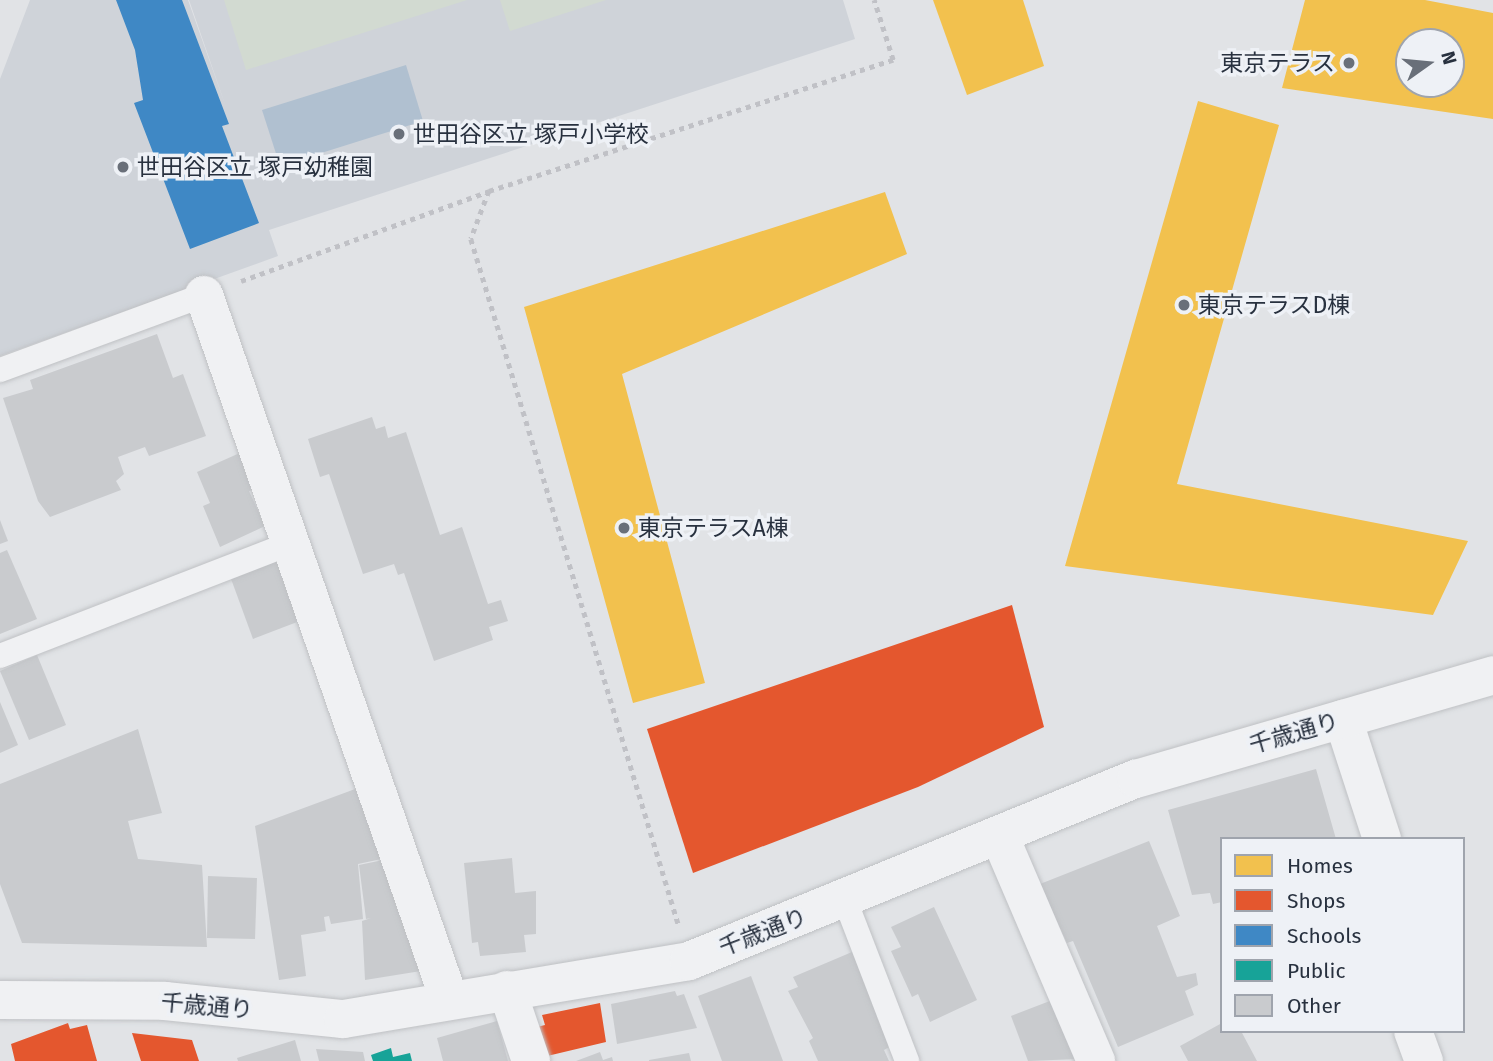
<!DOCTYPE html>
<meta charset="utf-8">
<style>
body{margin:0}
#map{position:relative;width:1493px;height:1061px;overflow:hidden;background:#e1e3e6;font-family:"Fira Sans","Noto Sans JP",sans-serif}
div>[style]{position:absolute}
.built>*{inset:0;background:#cfd3d9}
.green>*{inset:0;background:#d2dad1}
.water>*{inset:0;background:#b0c0d0}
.homes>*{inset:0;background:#f2c14e}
.shops>*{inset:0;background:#e4572e}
.schools>*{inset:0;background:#3f88c5}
.public>*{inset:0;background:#17a398}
.building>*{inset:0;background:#c9cbce}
.path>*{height:4.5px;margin-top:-2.25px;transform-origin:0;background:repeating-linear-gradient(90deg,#c0c1c6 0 5px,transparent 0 10px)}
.roads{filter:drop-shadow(0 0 2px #bfc1c4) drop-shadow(0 0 2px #bfc1c4)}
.service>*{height:24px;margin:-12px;padding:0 12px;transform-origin:12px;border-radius:12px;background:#f0f1f3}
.minor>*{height:38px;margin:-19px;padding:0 19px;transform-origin:19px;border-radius:19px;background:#f0f1f3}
.tertiary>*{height:38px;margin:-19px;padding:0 19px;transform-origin:19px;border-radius:19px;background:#f0f1f3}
.dots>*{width:19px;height:19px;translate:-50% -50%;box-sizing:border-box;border:4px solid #eef1f6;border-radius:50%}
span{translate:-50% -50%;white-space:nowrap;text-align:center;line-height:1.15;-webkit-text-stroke:7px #eef1f6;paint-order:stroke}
.poi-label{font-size:23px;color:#28313f}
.right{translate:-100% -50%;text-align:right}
.left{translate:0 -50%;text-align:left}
.street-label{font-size:23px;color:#28313f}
.legend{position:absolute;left:1220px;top:837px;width:245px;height:196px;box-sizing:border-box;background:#eef1f6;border:2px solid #9fa4ad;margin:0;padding:9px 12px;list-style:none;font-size:21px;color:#28313f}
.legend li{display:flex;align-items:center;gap:14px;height:35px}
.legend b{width:35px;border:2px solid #9fa4ad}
.north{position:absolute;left:1395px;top:28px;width:70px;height:70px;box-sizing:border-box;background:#eef1f6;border:2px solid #9fa4ad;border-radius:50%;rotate:75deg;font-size:19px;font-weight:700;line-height:28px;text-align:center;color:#28313f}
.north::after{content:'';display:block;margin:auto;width:24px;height:32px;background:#696f79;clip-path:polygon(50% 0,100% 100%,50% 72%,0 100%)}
</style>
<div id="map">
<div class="built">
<div style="clip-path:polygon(30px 0,188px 0,227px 110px,189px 0,843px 0,855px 39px,269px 230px,278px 256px,0 356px,0 79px)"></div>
</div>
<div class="green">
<div style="clip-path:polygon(224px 0,467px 0,246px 70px)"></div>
<div style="clip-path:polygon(500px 0,606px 0,510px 31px)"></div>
</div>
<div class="water">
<div style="clip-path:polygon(406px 65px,423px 121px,280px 166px,262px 110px)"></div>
</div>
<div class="homes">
<div style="clip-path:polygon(933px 0,1023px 0,1044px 66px,967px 95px)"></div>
<div style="clip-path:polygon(evenodd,1305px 0,1425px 0,1493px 13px,1493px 119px,1282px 88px,1305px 0,1409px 42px,1451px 42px,1451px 84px,1409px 84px,1409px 42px)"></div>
<div style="clip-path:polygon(1198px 101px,1279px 125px,1177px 484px,1468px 541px,1433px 615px,1065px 566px)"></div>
<div style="clip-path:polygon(885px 192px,907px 254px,622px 374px,705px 683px,633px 703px,524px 307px)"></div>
</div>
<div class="shops">
<div style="clip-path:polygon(1012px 605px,1044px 727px,918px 787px,693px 873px,647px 729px)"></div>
<div style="clip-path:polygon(600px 1003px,606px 1042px,543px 1057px,537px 1027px,545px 1025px,542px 1015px)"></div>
<div style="clip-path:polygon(68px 1023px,70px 1029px,87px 1025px,97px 1061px,15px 1061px,11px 1044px)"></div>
<div style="clip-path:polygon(132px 1033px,192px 1040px,199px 1061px,141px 1061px)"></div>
</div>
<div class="schools">
<div style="clip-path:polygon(116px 0,182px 0,229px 124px,222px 126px,259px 223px,190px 249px,134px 103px,143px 100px,135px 50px)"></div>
</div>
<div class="public">
<div style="clip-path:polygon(391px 1048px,393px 1057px,410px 1053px,412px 1061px,373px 1061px,371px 1055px)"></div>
</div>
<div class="building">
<div style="clip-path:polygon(157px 334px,173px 378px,183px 374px,206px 436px,149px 456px,145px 447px,118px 457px,124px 474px,116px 481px,121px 490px,50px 517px,38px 501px,3px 398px,33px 389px,30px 380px)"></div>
<div style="clip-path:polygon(372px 417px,376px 429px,385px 426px,388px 438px,406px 432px,440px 535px,462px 527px,488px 604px,501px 600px,508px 621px,489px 627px,493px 640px,434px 661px,404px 573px,398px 575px,394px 564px,363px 574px,329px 474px,320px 477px,308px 439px)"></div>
<div style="clip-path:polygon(242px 452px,258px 488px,249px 491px,265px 526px,220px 547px,203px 506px,210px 503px,197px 472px)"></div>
<div style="clip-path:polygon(0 520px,8px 541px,0 544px)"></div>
<div style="clip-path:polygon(7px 550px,37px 619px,0 634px,0 553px)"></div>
<div style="clip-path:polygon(282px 555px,305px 619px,253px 639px,230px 576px)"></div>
<div style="clip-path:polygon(37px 655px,66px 725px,29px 740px,0 671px)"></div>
<div style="clip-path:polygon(0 702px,18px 745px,0 753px)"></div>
<div style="clip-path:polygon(138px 729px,162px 813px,128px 821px,138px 859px,202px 865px,207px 947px,22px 943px,0 884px,0 784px)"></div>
<div style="clip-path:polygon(1316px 769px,1336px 839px,1222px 839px,1222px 902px,1213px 904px,1210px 893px,1192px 895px,1168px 810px)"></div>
<div style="clip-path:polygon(366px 785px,391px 857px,358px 864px,363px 919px,331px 924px,329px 916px,324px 917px,326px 931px,301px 935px,306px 976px,279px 980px,255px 826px)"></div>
<div style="clip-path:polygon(1149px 841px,1180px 916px,1157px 926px,1177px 977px,1196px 973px,1198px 985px,1185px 991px,1194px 1015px,1118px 1047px,1073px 941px,1067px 943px,1040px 884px)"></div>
<div style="clip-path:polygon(512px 858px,515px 893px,536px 891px,536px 934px,524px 935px,526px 952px,480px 956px,478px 942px,472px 943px,464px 863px)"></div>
<div style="clip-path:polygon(388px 859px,421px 971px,365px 980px,362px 921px,371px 918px,366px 919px,359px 865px)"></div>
<div style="clip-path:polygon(208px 876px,257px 878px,255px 939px,207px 938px)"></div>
<div style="clip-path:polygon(934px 907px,977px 1000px,930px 1022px,918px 994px,912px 997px,891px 951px,901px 947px,891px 927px)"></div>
<div style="clip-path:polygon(852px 952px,891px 1046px,884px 1050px,889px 1061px,818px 1061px,809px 1041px,813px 1038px,788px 991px,798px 987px,793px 977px)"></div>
<div style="clip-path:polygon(751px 976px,783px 1061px,722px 1061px,698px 996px)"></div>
<div style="clip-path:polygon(675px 991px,677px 996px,684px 994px,697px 1028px,617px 1044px,611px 1004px)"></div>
<div style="clip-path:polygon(1055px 999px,1078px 1059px,1028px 1061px,1011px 1016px)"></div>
<div style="clip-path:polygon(497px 1021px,508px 1061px,443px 1061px,437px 1038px)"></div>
<div style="clip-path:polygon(1222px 1023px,1222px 1031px,1241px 1031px,1257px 1061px,1188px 1061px,1180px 1046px)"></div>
<div style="clip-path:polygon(295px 1040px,301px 1061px,238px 1061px,237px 1058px)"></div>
<div style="clip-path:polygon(316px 1049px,363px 1052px,365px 1061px,319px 1061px)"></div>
<div style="clip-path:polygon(600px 1052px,603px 1060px,612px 1057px,613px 1061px,576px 1061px)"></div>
<div style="clip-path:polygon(689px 1053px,691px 1061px,649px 1061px,649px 1060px)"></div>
</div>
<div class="path">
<div style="left:489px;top:191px;width:51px;rotate:110.6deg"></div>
<div style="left:471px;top:239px;width:715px;rotate:73.16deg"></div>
<div style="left:241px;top:281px;width:264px;rotate:-19.9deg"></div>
<div style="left:489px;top:191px;width:425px;rotate:-18deg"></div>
<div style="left:893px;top:60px;width:63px;rotate:-107.6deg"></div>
</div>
<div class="roads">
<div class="service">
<div style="left:0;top:370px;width:217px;rotate:-20.2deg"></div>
<div style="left:0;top:656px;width:312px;rotate:-21.2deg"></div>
<div style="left:845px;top:900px;width:173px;rotate:68.9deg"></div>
</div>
<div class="minor">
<div style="left:204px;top:295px;width:745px;rotate:70.81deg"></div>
<div style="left:1343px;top:719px;width:126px;rotate:72deg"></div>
<div style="left:1000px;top:837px;width:244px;rotate:66.8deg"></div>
<div style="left:507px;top:990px;width:75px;rotate:71.3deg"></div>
<div style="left:1413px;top:1031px;width:32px;rotate:70deg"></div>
</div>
<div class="tertiary">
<div style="left:0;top:1000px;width:165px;rotate:0.3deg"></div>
<div style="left:165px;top:1001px;width:179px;rotate:5.8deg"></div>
<div style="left:343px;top:1019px;width:351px;rotate:-9.5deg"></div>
<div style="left:689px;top:961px;width:483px;rotate:-22.2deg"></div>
<div style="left:1136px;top:779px;width:372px;rotate:-16.2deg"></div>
</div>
</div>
<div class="dots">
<div style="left:1349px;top:63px;background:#696f79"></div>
<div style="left:399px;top:134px;background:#696f79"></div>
<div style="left:123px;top:167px;background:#696f79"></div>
<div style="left:1184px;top:305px;background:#696f79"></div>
<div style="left:624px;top:528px;background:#696f79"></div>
</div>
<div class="poi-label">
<span class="right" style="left:1335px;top:63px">東京テラス</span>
<span class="left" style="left:413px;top:134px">世田谷区立 塚戸小学校</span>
<span class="left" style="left:137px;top:167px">世田谷区立 塚戸幼稚園</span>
<span class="left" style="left:1198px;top:305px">東京テラスD棟</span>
<span class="left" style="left:638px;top:528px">東京テラスA棟</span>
</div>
<div class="street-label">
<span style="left:1294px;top:733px;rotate:-16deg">千歳通り</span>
<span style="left:763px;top:932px;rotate:-21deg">千歳通り</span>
<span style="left:207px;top:1006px;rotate:5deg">千歳通り</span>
</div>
<ul class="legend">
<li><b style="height:19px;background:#f2c14e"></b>Homes</li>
<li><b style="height:19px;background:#e4572e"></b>Shops</li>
<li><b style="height:19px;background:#3f88c5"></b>Schools</li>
<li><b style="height:19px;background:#17a398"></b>Public</li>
<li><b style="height:19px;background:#c9cbce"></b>Other</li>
</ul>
<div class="north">N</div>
</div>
